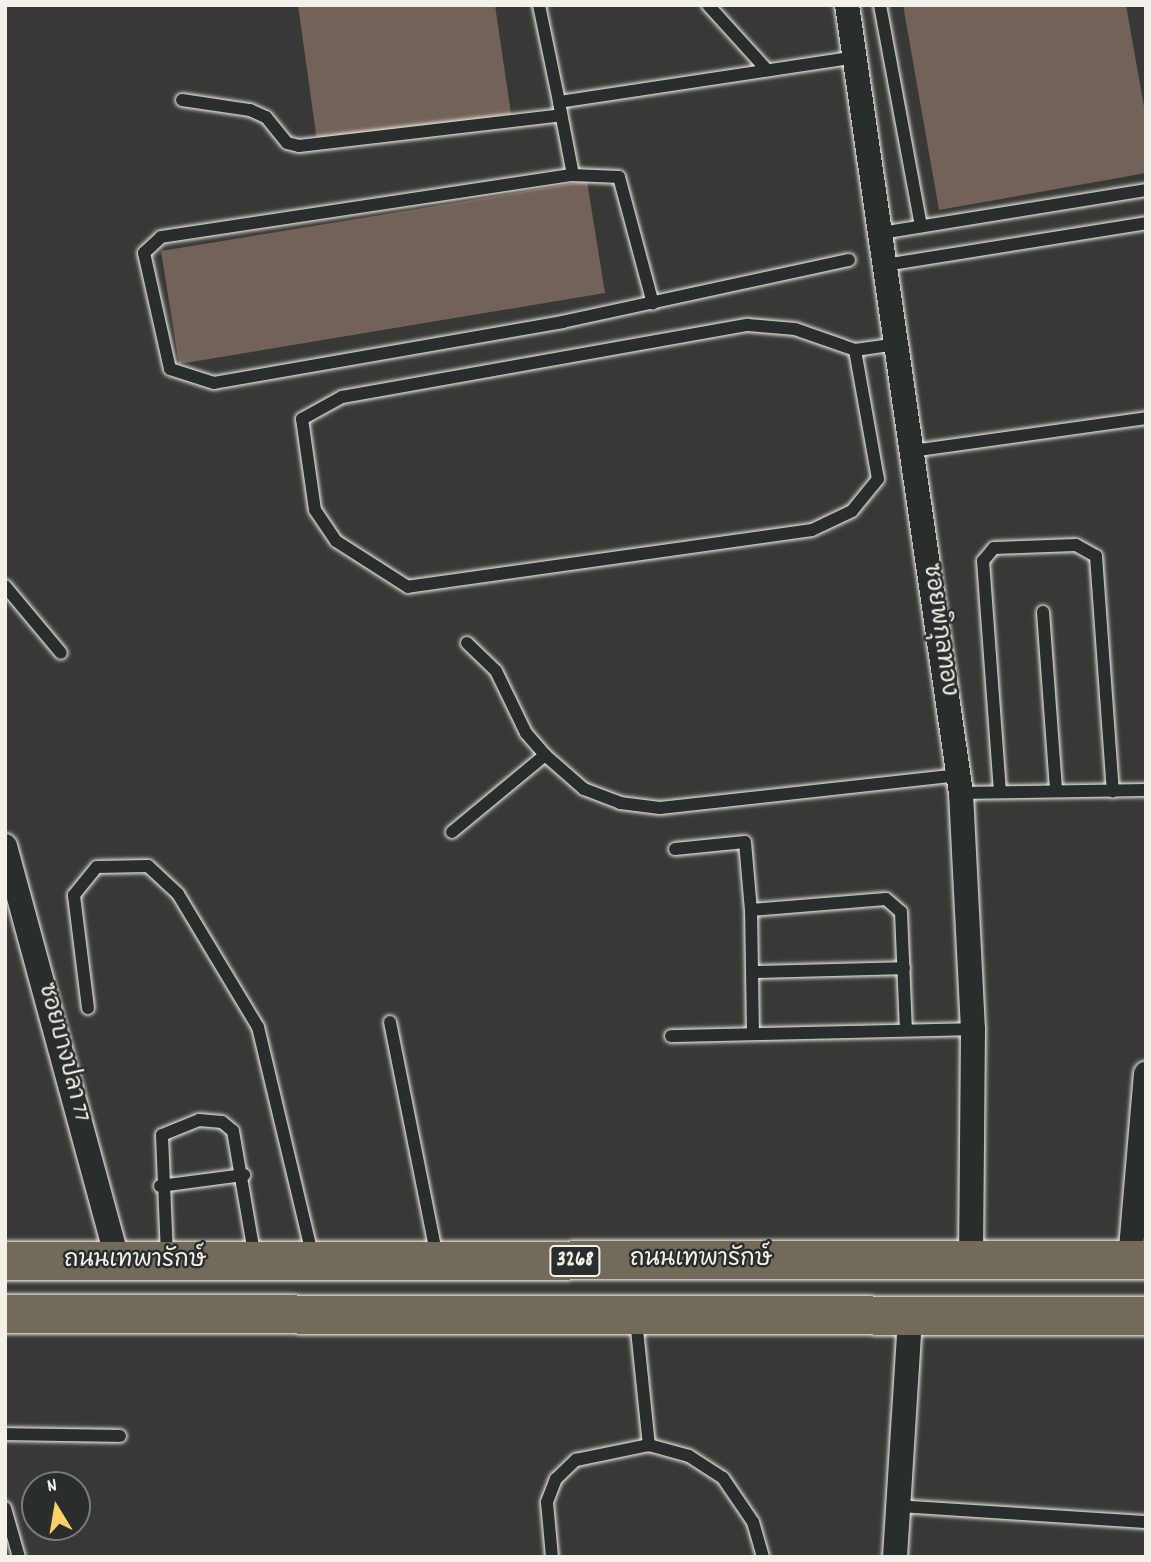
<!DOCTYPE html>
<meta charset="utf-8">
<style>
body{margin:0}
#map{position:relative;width:1151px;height:1562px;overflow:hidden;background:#383837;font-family:Dekko,"Playpen Sans Thai",sans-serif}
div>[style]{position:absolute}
.building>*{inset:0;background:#726259}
.roads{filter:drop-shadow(0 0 2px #f4f1e8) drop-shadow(0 0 2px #f4f1e8)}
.lane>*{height:12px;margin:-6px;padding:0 6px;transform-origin:6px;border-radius:6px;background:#2a2d2e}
.street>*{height:24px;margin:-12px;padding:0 12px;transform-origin:12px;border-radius:12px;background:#2a2d2e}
.primary>*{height:38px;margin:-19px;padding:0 19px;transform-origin:19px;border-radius:19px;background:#726b5a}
span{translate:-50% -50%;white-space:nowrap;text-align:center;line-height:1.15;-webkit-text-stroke:5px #2a2d2e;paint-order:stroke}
.shield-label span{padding:2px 5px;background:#2a2d2e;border:2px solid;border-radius:5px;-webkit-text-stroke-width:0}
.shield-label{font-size:21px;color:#f4f1e8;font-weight:700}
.street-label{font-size:23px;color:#f4f1e8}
.frame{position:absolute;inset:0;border:7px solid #f4f1e8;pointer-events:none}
.north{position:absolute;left:21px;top:1471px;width:70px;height:70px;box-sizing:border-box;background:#2a2d2e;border:2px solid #7b7b78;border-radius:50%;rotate:349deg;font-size:19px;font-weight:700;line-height:28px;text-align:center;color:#f4f1e8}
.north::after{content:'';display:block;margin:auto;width:24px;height:32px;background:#ffd166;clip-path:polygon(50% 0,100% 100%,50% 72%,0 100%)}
</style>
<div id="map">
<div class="building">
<div style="clip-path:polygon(298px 5px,495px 5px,511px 114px,317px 141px)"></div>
<div style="clip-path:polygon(903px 5px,1126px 5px,1146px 118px,1146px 173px,939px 210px)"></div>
<div style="clip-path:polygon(587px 181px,605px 293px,179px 364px,161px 251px)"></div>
</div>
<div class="roads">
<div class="lane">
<div style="left:539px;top:5px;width:99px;rotate:78.3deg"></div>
<div style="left:708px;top:5px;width:88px;rotate:47.8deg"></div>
<div style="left:880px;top:5px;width:225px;rotate:79.5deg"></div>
<div style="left:182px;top:100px;width:69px;rotate:8.4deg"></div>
<div style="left:250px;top:110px;width:17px;rotate:24deg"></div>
<div style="left:266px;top:117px;width:33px;rotate:51deg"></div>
<div style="left:287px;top:143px;width:12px;rotate:14deg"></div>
<div style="left:299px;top:146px;width:264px;rotate:-6.7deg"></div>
<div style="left:573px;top:175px;width:46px;rotate:2.5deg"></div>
<div style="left:619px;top:177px;width:131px;rotate:75deg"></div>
<div style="left:881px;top:233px;width:268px;rotate:-9.2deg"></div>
<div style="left:849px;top:260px;width:293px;rotate:167.8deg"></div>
<div style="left:563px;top:322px;width:354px;rotate:170.1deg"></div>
<div style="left:214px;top:383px;width:46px;rotate:-162.3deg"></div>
<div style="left:170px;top:369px;width:119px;rotate:-102.6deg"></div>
<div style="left:144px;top:253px;width:23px;rotate:-43deg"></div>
<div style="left:161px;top:237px;width:417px;rotate:-8.6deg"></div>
<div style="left:573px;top:175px;width:74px;rotate:-100.9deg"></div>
<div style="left:559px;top:102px;width:300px;rotate:-8.6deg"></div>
<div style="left:885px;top:265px;width:264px;rotate:-9.1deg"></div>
<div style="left:855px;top:350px;width:131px;rotate:79.9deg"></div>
<div style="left:878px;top:479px;width:41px;rotate:129.1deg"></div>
<div style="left:852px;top:511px;width:44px;rotate:154.6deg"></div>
<div style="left:812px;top:530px;width:408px;rotate:172deg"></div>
<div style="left:408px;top:587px;width:85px;rotate:-147.4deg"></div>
<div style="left:336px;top:541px;width:37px;rotate:-124deg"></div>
<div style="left:315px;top:510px;width:92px;rotate:-98.1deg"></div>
<div style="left:302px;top:419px;width:46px;rotate:-28.8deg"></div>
<div style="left:342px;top:397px;width:412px;rotate:-10.1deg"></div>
<div style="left:748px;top:325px;width:47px;rotate:4.9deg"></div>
<div style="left:795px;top:329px;width:64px;rotate:19.3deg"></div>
<div style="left:855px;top:350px;width:42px;rotate:-8.1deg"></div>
<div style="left:912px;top:451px;width:236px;rotate:-8deg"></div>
<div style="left:5px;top:586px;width:87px;rotate:50.1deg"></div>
<div style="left:1043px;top:612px;width:179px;rotate:85.8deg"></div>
<div style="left:467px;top:643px;width:40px;rotate:44deg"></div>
<div style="left:496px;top:671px;width:69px;rotate:64.2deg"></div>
<div style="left:526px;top:733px;width:29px;rotate:49deg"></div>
<div style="left:545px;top:755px;width:52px;rotate:41.1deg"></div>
<div style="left:584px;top:789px;width:39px;rotate:21deg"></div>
<div style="left:620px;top:803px;width:40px;rotate:7.1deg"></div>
<div style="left:660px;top:808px;width:301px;rotate:-6.3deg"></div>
<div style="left:1000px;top:792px;width:232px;rotate:-94.2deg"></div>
<div style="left:983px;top:561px;width:17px;rotate:-50deg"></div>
<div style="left:994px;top:548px;width:82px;rotate:-2.1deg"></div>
<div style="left:1076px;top:545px;width:23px;rotate:29deg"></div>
<div style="left:1096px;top:556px;width:236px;rotate:85.9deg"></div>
<div style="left:961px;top:793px;width:185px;rotate:-0.9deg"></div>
<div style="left:452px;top:832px;width:121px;rotate:-39.6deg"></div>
<div style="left:675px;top:849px;width:70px;rotate:-5.7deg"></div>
<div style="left:745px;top:842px;width:68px;rotate:85deg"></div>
<div style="left:753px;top:972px;width:151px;rotate:-1.5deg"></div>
<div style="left:88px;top:1008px;width:114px;rotate:-97.1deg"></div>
<div style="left:74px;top:895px;width:36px;rotate:-51deg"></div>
<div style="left:97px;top:867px;width:51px;rotate:-1.1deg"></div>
<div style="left:148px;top:866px;width:41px;rotate:43deg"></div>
<div style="left:178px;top:894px;width:155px;rotate:59deg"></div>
<div style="left:258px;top:1027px;width:236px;rotate:76.6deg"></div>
<div style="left:390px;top:1022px;width:241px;rotate:78.7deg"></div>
<div style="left:753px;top:1034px;width:124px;rotate:-90.9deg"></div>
<div style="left:751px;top:910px;width:135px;rotate:-4.7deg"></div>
<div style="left:886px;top:899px;width:20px;rotate:41deg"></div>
<div style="left:901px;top:912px;width:118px;rotate:87.6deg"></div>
<div style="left:671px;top:1036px;width:302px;rotate:-1.3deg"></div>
<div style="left:160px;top:1186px;width:85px;rotate:-7.5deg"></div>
<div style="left:167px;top:1255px;width:120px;rotate:-92.4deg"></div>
<div style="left:162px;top:1135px;width:40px;rotate:-22deg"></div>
<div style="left:199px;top:1120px;width:23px;rotate:5deg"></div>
<div style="left:222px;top:1122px;width:14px;rotate:39deg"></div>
<div style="left:233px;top:1131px;width:129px;rotate:80.2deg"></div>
<div style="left:636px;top:1320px;width:126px;rotate:84.1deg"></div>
<div style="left:5px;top:1434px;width:115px;rotate:1deg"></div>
<div style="left:898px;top:1506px;width:249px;rotate:3.7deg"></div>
<div style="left:5px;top:1508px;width:51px;rotate:74.1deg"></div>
<div style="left:552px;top:1557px;width:55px;rotate:-95.2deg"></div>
<div style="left:547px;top:1502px;width:25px;rotate:-69deg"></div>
<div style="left:556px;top:1479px;width:28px;rotate:-44deg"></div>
<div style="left:576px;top:1460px;width:75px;rotate:-11.6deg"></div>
<div style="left:649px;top:1445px;width:41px;rotate:15.4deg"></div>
<div style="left:689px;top:1456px;width:40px;rotate:32.9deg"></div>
<div style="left:723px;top:1478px;width:53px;rotate:55.7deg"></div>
<div style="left:753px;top:1522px;width:36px;rotate:74deg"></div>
</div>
<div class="street">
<div style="left:847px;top:5px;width:796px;rotate:81.77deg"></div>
<div style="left:961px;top:793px;width:236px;rotate:87.1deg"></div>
<div style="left:973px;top:1029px;width:231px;rotate:90.5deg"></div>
<div style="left:5px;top:846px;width:430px;rotate:74.8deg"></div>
<div style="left:1130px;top:1260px;width:187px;rotate:-85.1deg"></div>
<div style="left:895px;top:1557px;width:241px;rotate:-86.4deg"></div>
</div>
<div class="primary">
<div style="left:5px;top:1261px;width:1141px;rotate:-0.05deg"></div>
<div style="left:5px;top:1314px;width:1141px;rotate:0.1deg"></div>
</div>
</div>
<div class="shield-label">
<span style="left:575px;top:1261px">3268</span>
</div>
<div class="street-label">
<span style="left:938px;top:630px;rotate:82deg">ซอยพิกุลทอง</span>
<span style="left:62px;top:1053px;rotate:75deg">ซอยบางปลา 77</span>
<span style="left:701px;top:1261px">ถนนเทพารักษ์</span>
<span style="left:135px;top:1262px">ถนนเทพารักษ์</span>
</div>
<div class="frame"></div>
<div class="north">N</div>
</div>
